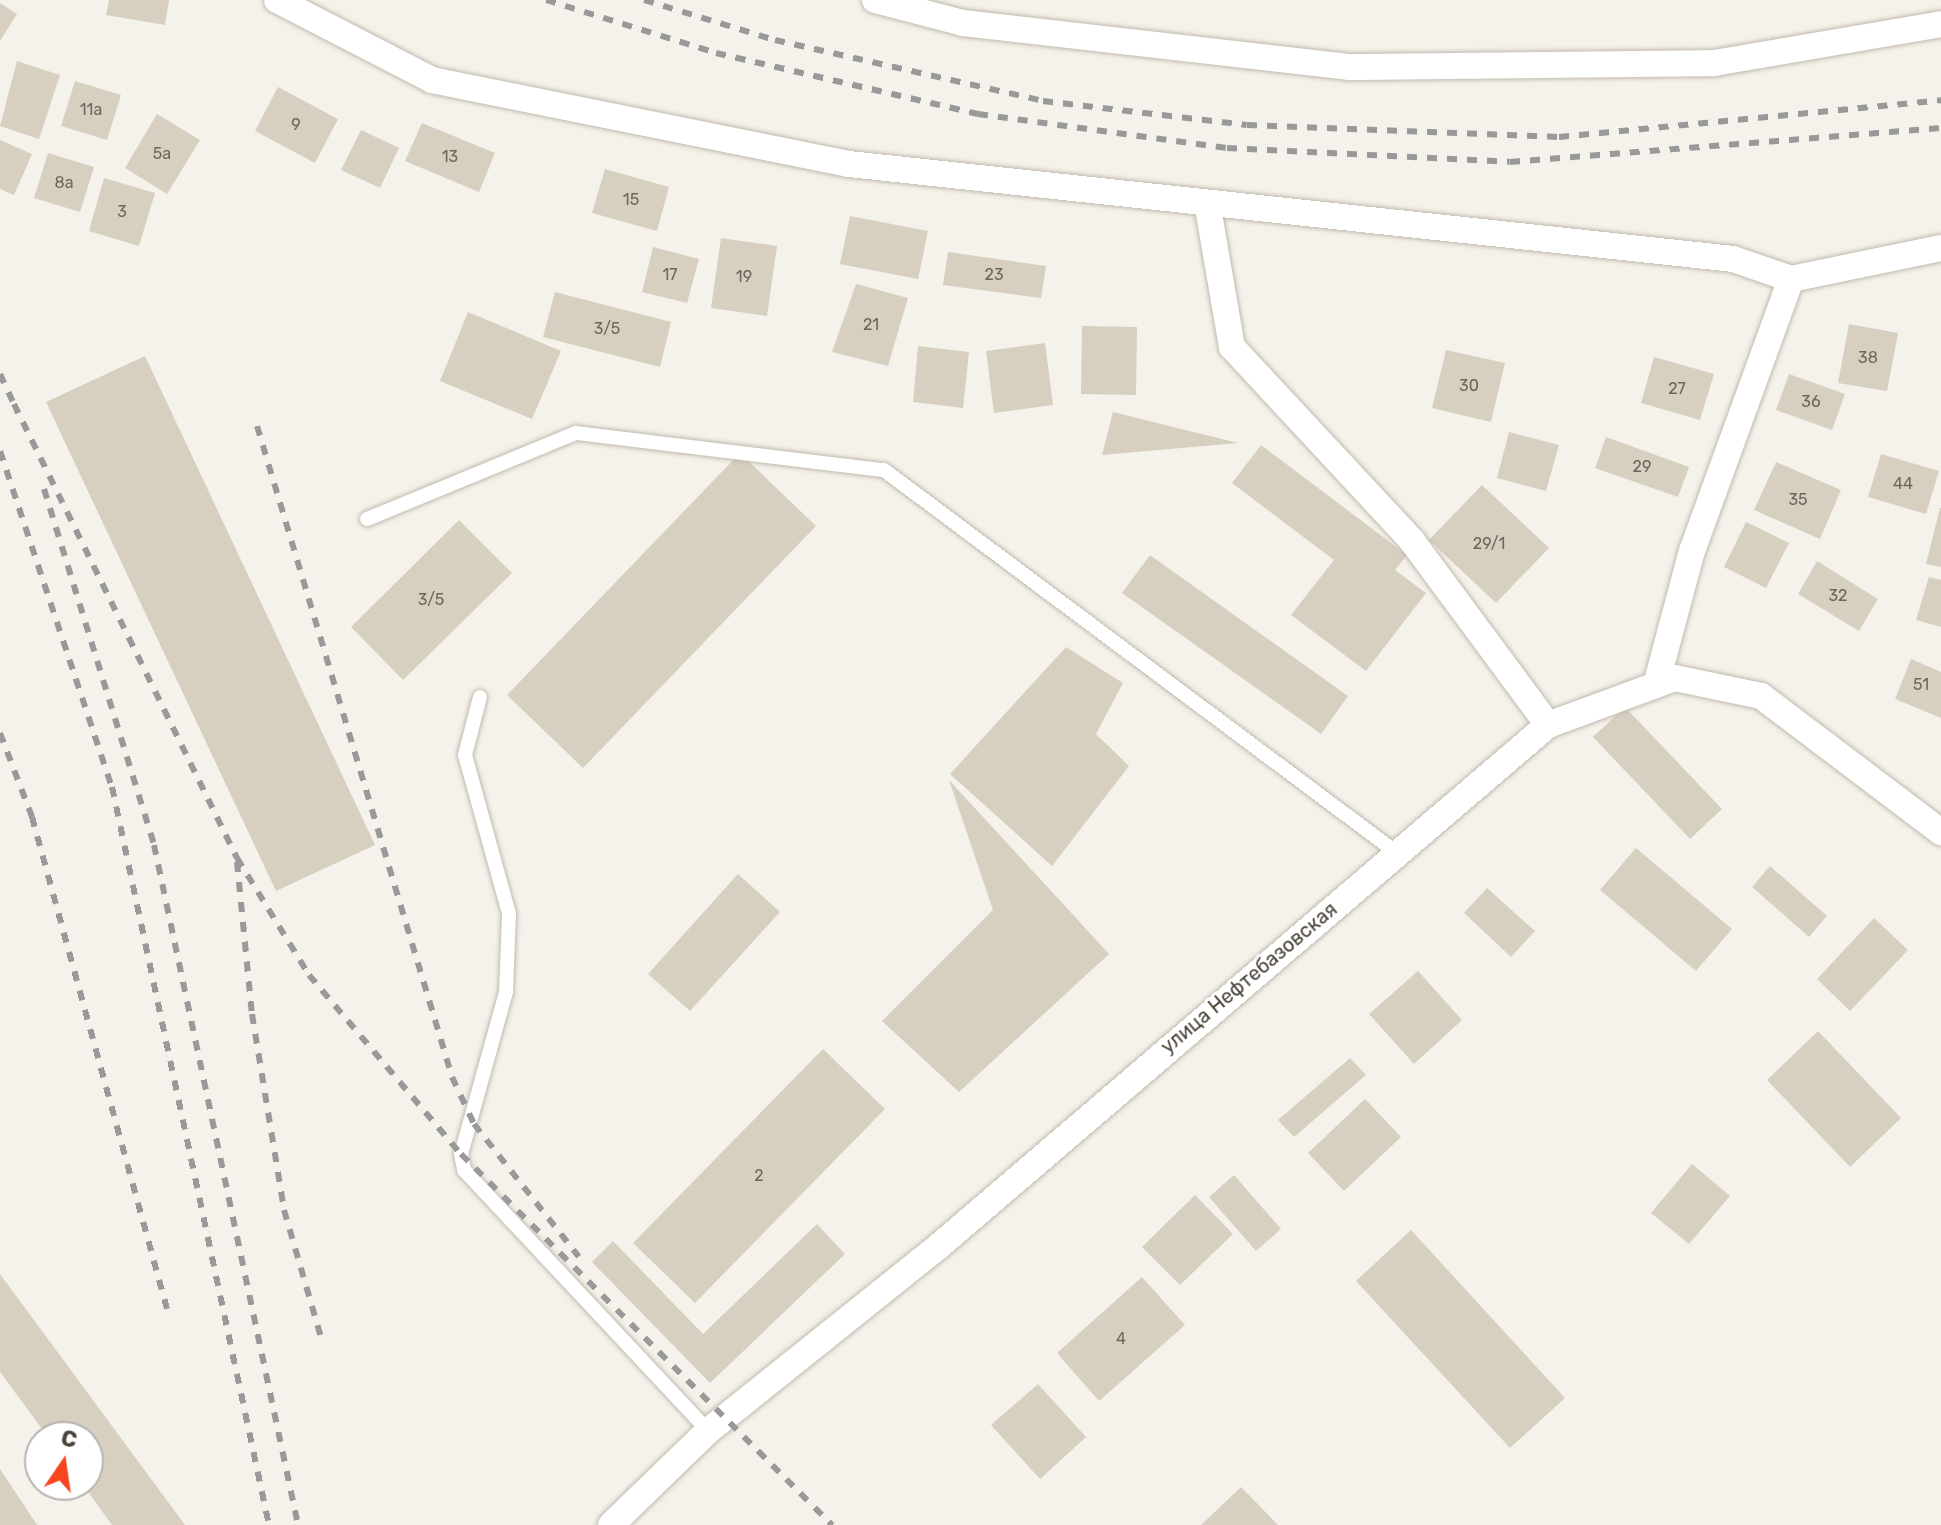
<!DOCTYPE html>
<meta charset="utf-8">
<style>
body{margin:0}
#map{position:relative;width:1941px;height:1525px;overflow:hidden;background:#f5f2eb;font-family:Rubik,sans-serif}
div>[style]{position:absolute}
.building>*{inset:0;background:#d7cfc0}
.roads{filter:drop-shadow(0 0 2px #c1baad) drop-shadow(0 0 2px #c1baad)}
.service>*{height:14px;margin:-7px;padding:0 7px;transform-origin:7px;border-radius:7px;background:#fff}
.minor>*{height:26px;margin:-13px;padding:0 13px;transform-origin:13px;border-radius:13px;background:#fff}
.rail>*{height:6px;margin-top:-3px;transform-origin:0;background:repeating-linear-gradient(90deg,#999 0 10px,transparent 0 20px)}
span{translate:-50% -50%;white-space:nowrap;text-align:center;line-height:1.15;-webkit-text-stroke:6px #fff;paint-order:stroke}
.number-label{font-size:16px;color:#6d665b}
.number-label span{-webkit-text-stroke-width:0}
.street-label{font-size:20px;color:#4a4339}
.north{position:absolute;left:24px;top:1421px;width:80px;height:80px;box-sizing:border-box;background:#fff;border:2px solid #b7b4b0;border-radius:50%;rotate:13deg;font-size:22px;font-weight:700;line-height:32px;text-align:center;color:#4a4339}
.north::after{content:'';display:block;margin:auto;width:28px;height:36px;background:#f74520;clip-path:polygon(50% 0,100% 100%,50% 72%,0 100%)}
</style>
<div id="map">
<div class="building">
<div style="clip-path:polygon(109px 0,169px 0,165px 25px,106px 15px)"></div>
<div style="clip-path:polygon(0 3px,17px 14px,0 41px)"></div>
<div style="clip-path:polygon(17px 61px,60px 75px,39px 139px,0 126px)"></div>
<div style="clip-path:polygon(75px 81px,121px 95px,107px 140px,61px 126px)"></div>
<div style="clip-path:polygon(278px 87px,338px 119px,315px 163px,255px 131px)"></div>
<div style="clip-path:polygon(157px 114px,200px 140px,167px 194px,125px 168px)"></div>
<div style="clip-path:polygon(422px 123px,495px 153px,479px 192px,405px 161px)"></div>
<div style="clip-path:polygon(361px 130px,399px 148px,380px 188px,341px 170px)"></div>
<div style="clip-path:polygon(0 140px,32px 154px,14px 195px,0 189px)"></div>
<div style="clip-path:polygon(48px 153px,94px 167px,80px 212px,34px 198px)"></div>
<div style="clip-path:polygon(605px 169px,669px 187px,657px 231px,592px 213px)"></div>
<div style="clip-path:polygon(104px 178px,155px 193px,139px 246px,89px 231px)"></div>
<div style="clip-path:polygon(850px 216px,928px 231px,918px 279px,840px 264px)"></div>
<div style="clip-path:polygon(721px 238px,777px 246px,767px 316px,711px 308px)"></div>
<div style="clip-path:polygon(653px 247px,699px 259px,687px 303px,642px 292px)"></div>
<div style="clip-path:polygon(948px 252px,1046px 266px,1041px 298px,943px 285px)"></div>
<div style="clip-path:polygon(856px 284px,908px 298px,888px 366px,832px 352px)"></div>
<div style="clip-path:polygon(555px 292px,671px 322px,660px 367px,543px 337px)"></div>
<div style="clip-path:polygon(468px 312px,561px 351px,532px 419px,440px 381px)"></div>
<div style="clip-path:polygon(1849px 324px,1898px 333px,1887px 391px,1838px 383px)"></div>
<div style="clip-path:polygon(1082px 326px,1137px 327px,1136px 395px,1081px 394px)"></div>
<div style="clip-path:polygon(1045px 343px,1053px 405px,994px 413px,986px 351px)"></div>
<div style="clip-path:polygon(918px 346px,969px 352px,963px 408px,913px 402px)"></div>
<div style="clip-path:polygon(1446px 350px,1505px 363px,1491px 422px,1432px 408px)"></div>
<div style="clip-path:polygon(145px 356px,375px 845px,276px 891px,46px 402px)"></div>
<div style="clip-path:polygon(1654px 357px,1714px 374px,1700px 420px,1641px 403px)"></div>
<div style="clip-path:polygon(1789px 374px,1845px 394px,1832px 430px,1776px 410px)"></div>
<div style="clip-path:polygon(1113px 412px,1238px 443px,1102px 455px)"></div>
<div style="clip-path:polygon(1509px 432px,1559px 445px,1546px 491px,1497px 478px)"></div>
<div style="clip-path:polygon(1606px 437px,1689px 467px,1678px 497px,1595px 468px)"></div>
<div style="clip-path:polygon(1261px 445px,1407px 555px,1395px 570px,1426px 593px,1366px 671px,1291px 615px,1334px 560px,1232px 483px)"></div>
<div style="clip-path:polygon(740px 453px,816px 526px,583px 768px,507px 695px)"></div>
<div style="clip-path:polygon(1881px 454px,1939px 471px,1926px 514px,1868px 497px)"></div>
<div style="clip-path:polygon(1776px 462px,1841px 490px,1820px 539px,1754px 510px)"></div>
<div style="clip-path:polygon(1482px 485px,1549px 548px,1496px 603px,1429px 540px)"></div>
<div style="clip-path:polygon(1940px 508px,1941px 508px,1941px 567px,1926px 564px)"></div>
<div style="clip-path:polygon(459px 520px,512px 573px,403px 680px,351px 627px)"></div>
<div style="clip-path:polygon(1746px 522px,1789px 543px,1766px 588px,1724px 567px)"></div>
<div style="clip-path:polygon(1150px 555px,1348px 696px,1321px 734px,1122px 593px)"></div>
<div style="clip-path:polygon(1817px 561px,1878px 599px,1859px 631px,1798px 594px)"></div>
<div style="clip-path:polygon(1929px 577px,1941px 580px,1941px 627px,1916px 620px)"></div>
<div style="clip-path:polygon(1066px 647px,1123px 683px,1096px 734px,1129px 766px,1052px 866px,950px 774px)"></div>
<div style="clip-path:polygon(1911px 659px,1941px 672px,1941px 718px,1895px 699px)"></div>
<div style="clip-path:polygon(1625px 707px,1722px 809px,1690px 839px,1593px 737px)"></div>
<div style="clip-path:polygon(949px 780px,1109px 954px,959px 1092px,882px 1021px,993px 910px)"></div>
<div style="clip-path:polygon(1636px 848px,1732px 929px,1696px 971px,1600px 890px)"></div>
<div style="clip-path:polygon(1770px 866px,1827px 916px,1809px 937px,1752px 887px)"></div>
<div style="clip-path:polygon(738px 874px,780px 912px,690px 1011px,648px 974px)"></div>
<div style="clip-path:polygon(1487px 888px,1535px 931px,1511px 957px,1464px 913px)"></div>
<div style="clip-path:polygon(1874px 918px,1908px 950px,1850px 1011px,1817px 979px)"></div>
<div style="clip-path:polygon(1418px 971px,1462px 1020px,1414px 1064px,1369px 1014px)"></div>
<div style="clip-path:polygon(1818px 1031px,1901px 1118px,1850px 1167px,1767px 1080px)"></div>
<div style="clip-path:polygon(823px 1049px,885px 1109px,695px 1303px,633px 1243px)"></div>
<div style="clip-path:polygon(1350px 1058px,1366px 1075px,1294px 1137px,1278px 1120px)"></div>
<div style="clip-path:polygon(1365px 1099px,1401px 1137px,1344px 1191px,1308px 1153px)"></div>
<div style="clip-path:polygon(1692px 1164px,1730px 1196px,1689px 1244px,1651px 1213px)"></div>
<div style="clip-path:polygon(1234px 1175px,1281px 1229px,1256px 1251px,1209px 1197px)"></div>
<div style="clip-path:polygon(1195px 1195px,1233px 1234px,1180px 1285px,1142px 1247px)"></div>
<div style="clip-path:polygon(817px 1224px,845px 1254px,710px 1383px,592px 1262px,613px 1241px,703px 1334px)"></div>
<div style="clip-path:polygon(1411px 1230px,1565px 1398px,1510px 1448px,1356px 1281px)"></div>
<div style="clip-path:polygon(0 1274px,185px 1525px,112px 1525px,83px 1485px,88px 1437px,48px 1437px,0 1372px)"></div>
<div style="clip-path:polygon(1142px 1277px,1185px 1325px,1099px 1401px,1057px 1353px)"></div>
<div style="clip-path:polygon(1038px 1384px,1086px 1437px,1040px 1479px,991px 1425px)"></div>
<div style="clip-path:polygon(0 1469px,37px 1525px,0 1525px)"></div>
<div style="clip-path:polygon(1241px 1487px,1278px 1525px,1201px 1525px)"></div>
</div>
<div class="roads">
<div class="service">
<div style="left:367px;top:519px;width:226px;rotate:-22.4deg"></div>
<div style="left:576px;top:433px;width:310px;rotate:6.9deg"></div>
<div style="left:884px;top:470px;width:640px;rotate:36.74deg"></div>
<div style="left:480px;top:697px;width:60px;rotate:104.5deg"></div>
<div style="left:465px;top:755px;width:165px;rotate:74.5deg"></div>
<div style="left:509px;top:914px;width:78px;rotate:92.2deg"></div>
<div style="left:506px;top:992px;width:168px;rotate:105.5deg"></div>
<div style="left:461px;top:1154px;width:16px;rotate:79deg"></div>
<div style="left:464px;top:1170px;width:357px;rotate:46.9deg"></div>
</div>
<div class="minor">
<div style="left:277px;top:0;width:174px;rotate:27.3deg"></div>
<div style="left:432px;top:80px;width:425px;rotate:11.4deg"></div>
<div style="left:849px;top:164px;width:889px;rotate:6.13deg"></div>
<div style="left:1733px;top:259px;width:61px;rotate:19deg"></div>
<div style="left:1791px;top:279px;width:153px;rotate:-11.7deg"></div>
<div style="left:875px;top:0;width:91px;rotate:14.6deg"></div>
<div style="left:963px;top:23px;width:388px;rotate:6.5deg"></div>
<div style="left:1349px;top:67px;width:365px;rotate:-0.6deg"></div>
<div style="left:1714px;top:63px;width:230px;rotate:-9.7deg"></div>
<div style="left:1208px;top:208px;width:141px;rotate:80.2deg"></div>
<div style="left:1232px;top:347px;width:265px;rotate:47.1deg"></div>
<div style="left:1412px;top:541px;width:229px;rotate:53.5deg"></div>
<div style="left:1656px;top:685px;width:139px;rotate:-75deg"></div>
<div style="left:1692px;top:551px;width:289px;rotate:-70deg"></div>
<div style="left:611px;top:1525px;width:135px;rotate:-44.1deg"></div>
<div style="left:708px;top:1431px;width:296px;rotate:-38.7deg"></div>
<div style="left:939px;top:1246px;width:801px;rotate:-40.55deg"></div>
<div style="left:1548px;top:725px;width:135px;rotate:-20.3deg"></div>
<div style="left:1675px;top:678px;width:88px;rotate:11.8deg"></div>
<div style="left:1761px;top:696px;width:226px;rotate:37.1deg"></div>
</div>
</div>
<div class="rail">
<div style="left:546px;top:0;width:178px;rotate:17.3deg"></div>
<div style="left:716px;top:53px;width:269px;rotate:13.1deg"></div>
<div style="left:978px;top:114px;width:251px;rotate:7.8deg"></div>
<div style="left:1227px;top:148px;width:283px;rotate:2.8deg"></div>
<div style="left:1510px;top:162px;width:432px;rotate:-4.5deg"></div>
<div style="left:644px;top:0;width:137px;rotate:17deg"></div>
<div style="left:775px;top:40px;width:275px;rotate:12.8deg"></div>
<div style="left:1043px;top:101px;width:205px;rotate:6.7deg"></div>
<div style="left:1247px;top:125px;width:312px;rotate:2.2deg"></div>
<div style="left:1559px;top:137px;width:384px;rotate:-5.5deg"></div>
<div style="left:0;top:374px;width:43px;rotate:65.2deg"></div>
<div style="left:14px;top:404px;width:506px;rotate:63.84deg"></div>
<div style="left:237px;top:858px;width:137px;rotate:58.4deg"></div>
<div style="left:309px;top:975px;width:235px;rotate:49.7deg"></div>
<div style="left:461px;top:1154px;width:525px;rotate:45deg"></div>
<div style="left:257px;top:426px;width:680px;rotate:73.32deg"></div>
<div style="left:452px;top:1077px;width:52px;rotate:64.9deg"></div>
<div style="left:474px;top:1124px;width:169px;rotate:51.7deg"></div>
<div style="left:0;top:451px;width:354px;rotate:71.6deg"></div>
<div style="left:112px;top:787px;width:755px;rotate:77.99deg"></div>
<div style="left:44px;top:489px;width:373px;rotate:72.8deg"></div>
<div style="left:154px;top:845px;width:695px;rotate:78.04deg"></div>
<div style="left:0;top:733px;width:90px;rotate:69.1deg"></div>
<div style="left:32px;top:817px;width:517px;rotate:74.65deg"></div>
<div style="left:237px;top:862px;width:153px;rotate:84.4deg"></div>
<div style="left:252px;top:1014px;width:199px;rotate:80.7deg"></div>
<div style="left:284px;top:1210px;width:136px;rotate:73.8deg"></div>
</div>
<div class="number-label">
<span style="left:91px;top:110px">11а</span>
<span style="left:296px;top:125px">9</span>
<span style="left:162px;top:154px">5а</span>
<span style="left:450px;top:157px">13</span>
<span style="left:64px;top:183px">8а</span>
<span style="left:631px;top:200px">15</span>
<span style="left:122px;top:212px">3</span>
<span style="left:670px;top:275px">17</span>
<span style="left:994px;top:275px">23</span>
<span style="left:744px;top:277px">19</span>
<span style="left:871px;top:325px">21</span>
<span style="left:607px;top:329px">3/5</span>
<span style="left:1868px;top:358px">38</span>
<span style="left:1469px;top:386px">30</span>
<span style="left:1677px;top:389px">27</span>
<span style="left:1811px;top:402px">36</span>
<span style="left:1642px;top:467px">29</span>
<span style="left:1903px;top:484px">44</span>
<span style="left:1798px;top:500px">35</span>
<span style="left:1489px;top:544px">29/1</span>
<span style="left:1838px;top:596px">32</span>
<span style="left:431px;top:600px">3/5</span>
<span style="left:1921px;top:685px">51</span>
<span style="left:759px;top:1176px">2</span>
<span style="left:1121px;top:1339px">4</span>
</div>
<div class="street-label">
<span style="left:1249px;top:978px;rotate:-40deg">улица Нефтебазовская</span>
</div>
<div class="north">С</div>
</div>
